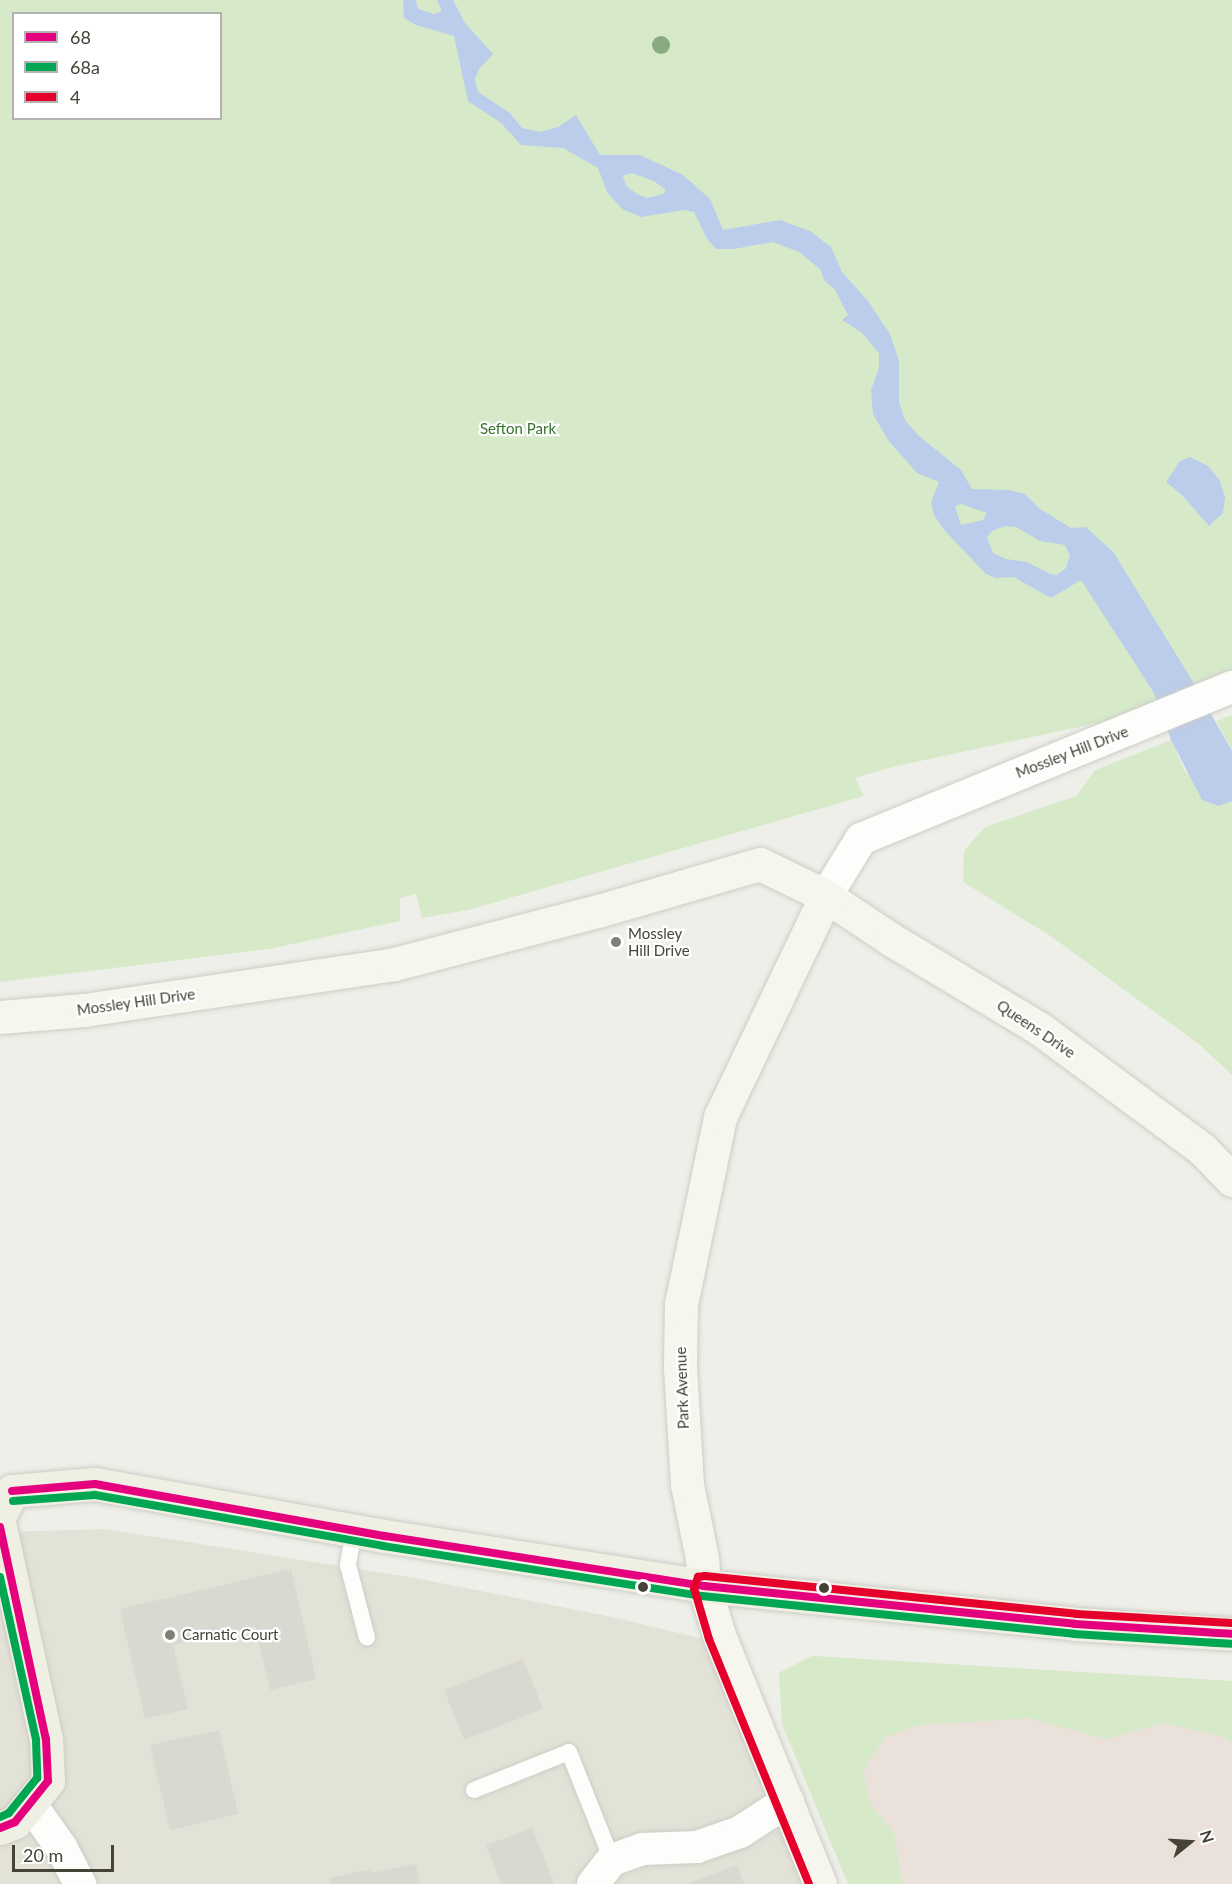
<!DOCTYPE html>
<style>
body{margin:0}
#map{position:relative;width:1232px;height:1884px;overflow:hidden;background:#efefe9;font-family:Lato,sans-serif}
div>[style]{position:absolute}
.residential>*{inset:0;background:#e3e2d7}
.medical>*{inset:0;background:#eae1da}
.green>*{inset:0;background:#d6eaca}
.water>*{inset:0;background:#bbcdeb}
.building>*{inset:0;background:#d9d8d1}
.roads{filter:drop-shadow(0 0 2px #cdcdc7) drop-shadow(0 0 2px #cdcdc7)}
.lane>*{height:16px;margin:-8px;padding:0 8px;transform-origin:8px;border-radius:8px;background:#fdfdfc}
.street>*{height:32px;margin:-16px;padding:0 16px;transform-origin:16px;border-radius:16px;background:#fdfdfc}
.secondary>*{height:33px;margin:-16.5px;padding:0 16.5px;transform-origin:16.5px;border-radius:16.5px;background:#f6f6ef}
.primary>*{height:33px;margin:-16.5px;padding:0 16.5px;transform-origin:16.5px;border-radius:16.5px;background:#f0efe4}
.bus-1>*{height:8px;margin:-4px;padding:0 4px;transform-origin:4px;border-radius:4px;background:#e5007d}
.bus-2>*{height:8px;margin:-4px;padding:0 4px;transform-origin:4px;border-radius:4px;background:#00a651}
.bus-3>*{height:8px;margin:-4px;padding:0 4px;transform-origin:4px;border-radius:4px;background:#e4002b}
.trees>*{width:18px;height:18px;margin:-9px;border-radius:50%;background:#8aab81}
.dots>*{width:16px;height:16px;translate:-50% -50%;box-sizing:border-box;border:3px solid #fff;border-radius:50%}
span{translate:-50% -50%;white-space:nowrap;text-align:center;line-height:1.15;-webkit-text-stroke:4.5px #fff;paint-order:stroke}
.park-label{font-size:15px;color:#37732c}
.street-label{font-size:15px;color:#454236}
.poi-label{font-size:15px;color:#454236}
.left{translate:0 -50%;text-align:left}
.legend{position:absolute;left:12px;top:12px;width:210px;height:108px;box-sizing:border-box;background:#fff;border:2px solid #b5b3af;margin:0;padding:8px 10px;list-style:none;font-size:18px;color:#454236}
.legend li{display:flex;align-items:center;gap:12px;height:30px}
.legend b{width:30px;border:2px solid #b5b3af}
.north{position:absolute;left:1160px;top:1812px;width:60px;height:60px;-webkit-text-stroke:4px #fff;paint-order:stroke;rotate:72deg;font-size:16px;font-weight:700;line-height:24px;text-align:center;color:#454236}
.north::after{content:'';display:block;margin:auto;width:21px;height:27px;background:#454236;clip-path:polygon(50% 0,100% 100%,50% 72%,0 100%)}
.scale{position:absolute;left:12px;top:1845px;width:102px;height:27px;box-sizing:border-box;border:3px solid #454236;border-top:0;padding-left:8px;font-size:18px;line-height:21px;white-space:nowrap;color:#454236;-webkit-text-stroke:4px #fff;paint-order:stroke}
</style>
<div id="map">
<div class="residential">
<div style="clip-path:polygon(105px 1529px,415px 1578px,612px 1617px,712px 1641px,805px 1884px,0 1884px,0 1532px)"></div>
</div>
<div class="medical">
<div style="clip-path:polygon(812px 1656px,1232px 1681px,1232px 1884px,848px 1884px,782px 1724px,779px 1673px)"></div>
</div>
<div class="green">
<div style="clip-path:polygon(evenodd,0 0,1232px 0,1232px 670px,1116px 719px,897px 766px,855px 778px,864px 796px,468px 910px,422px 918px,416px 894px,400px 898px,400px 921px,269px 949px,0 982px,0 0,14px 14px,220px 14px,220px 118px,14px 118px,14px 14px)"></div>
<div style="clip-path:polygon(1232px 715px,1232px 751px,1216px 721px)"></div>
<div style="clip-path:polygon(1171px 740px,1185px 771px,1219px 806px,1232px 801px,1232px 1075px,1200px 1045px,1049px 935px,963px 882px,964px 851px,985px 827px,1076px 796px,1095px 770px)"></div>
<div style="clip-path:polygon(812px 1656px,1232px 1681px,1232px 1744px,1223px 1736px,1163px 1723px,1106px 1739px,1028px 1718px,919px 1725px,885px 1737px,863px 1771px,870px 1803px,894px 1833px,902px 1884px,848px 1884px,782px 1724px,779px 1673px)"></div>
</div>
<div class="water">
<div style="clip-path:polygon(evenodd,403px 0,416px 0,418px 9px,434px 14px,442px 11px,437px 0,453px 0,465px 23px,493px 54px,479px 69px,475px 79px,478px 92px,510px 113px,522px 128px,540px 132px,558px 127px,576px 115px,600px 155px,640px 155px,683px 175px,710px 199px,723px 230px,780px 220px,810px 231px,831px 247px,842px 272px,868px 301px,890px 334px,899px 361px,899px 402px,905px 420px,919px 436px,961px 470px,972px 489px,1009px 490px,1025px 494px,1040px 509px,1071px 528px,1086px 527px,1114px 553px,1190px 677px,1232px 751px,1232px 801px,1219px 806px,1202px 800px,1171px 740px,1154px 693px,1081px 580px,1051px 598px,1014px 577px,996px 578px,986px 574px,945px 531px,934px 515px,931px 502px,939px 482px,917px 473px,888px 440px,873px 414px,871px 390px,879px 368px,879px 353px,861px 332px,842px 320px,848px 315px,835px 290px,824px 280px,820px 269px,799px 252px,773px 242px,734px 249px,716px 249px,707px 239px,694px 212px,684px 210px,641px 217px,622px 209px,607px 192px,598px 168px,563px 148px,521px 145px,501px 123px,468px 101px,454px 36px,416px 25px,404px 18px,403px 0,632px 173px,654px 181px,666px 190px,663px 194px,656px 196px,647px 198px,637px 194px,626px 186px,623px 176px,632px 173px,403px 0,961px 504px,987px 513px,983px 520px,961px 525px,955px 506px,961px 504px,403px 0,1006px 526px,1016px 527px,1040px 541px,1065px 545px,1070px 556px,1066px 568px,1057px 575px,1050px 574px,1027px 562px,1006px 559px,993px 553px,987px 537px,992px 531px,1006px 526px)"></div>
<div style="clip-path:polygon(1190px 457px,1208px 466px,1219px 479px,1225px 497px,1223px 513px,1209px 526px,1182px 495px,1166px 482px,1180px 461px)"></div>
</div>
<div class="building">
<div style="clip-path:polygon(291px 1569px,316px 1679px,270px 1690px,255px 1626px,173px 1645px,188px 1709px,145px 1719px,120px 1609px)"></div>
<div style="clip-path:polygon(523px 1659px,543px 1709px,464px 1740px,444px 1690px)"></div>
<div style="clip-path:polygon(219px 1730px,238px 1814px,170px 1830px,150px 1745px)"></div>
<div style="clip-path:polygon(532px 1828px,554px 1884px,501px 1884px,486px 1845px)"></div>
<div style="clip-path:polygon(416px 1864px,420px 1884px,331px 1884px,330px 1878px,371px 1869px,372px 1873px)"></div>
<div style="clip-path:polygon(737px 1865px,744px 1884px,688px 1884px)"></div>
</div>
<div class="roads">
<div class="lane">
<div style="left:354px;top:1530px;width:36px;rotate:100deg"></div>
<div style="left:348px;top:1565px;width:75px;rotate:75.4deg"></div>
<div style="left:474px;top:1790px;width:102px;rotate:-21.8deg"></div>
<div style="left:569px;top:1752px;width:116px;rotate:68.3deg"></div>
</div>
<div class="street">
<div style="left:826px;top:896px;width:67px;rotate:-58.4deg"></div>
<div style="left:861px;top:839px;width:401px;rotate:-22.3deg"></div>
<div style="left:31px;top:1805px;width:52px;rotate:54.5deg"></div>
<div style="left:61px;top:1847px;width:42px;rotate:62.8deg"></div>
<div style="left:593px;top:1884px;width:31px;rotate:-52deg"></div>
<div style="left:612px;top:1860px;width:33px;rotate:-20deg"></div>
<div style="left:643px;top:1849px;width:54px;rotate:-2.1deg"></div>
<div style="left:697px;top:1847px;width:46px;rotate:-19.2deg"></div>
<div style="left:740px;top:1832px;width:57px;rotate:-32.9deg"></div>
</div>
<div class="secondary">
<div style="left:0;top:1017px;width:84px;rotate:-4.8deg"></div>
<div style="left:84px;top:1010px;width:313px;rotate:-8.4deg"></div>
<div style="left:394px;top:964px;width:211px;rotate:-14.6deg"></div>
<div style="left:598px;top:911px;width:169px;rotate:-16.2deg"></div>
<div style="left:760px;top:864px;width:73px;rotate:25.9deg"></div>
<div style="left:826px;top:896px;width:79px;rotate:33.7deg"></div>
<div style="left:892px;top:940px;width:173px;rotate:31deg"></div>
<div style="left:1040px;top:1029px;width:202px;rotate:36.5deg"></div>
<div style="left:1202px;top:1149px;width:43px;rotate:45.9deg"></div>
<div style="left:820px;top:1884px;width:269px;rotate:-112.1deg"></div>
<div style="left:719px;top:1635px;width:51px;rotate:-107deg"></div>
<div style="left:704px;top:1586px;width:28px;rotate:-94deg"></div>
<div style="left:702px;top:1558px;width:75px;rotate:-101.6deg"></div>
<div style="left:687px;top:1485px;width:118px;rotate:-93.4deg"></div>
<div style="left:680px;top:1367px;width:63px;rotate:-89.1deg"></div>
<div style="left:681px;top:1304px;width:191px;rotate:-78.2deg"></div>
<div style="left:720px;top:1117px;width:245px;rotate:-64.4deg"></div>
</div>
<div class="primary">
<div style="left:0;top:1515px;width:27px;rotate:-63deg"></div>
<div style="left:12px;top:1491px;width:83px;rotate:-4.8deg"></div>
<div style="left:95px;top:1484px;width:295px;rotate:10.2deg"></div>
<div style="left:385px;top:1536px;width:323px;rotate:8.9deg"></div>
<div style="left:704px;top:1586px;width:373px;rotate:5.8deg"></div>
<div style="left:1075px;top:1624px;width:157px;rotate:3.6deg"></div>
<div style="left:0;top:1527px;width:217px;rotate:77.8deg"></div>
<div style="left:46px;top:1739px;width:42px;rotate:87.3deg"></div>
<div style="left:48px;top:1781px;width:53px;rotate:128.8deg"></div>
<div style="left:15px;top:1822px;width:16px;rotate:158deg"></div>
</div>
</div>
<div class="bus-1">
<div style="left:12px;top:1491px;width:83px;rotate:-4.8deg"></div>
<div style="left:95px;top:1484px;width:295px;rotate:10.2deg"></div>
<div style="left:385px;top:1536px;width:323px;rotate:8.9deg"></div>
<div style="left:704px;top:1586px;width:373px;rotate:5.8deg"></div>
<div style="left:1075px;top:1624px;width:157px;rotate:3.6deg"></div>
<div style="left:0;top:1527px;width:217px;rotate:77.8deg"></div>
<div style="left:46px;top:1739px;width:42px;rotate:87.3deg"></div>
<div style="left:48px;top:1781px;width:53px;rotate:128.8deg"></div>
<div style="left:15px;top:1822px;width:16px;rotate:158deg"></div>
</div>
<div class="bus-2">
<div style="left:13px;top:1501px;width:82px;rotate:-4.2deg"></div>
<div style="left:95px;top:1495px;width:292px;rotate:10deg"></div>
<div style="left:383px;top:1546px;width:323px;rotate:8.9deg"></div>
<div style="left:702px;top:1596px;width:374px;rotate:5.8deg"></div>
<div style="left:1074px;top:1634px;width:157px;rotate:3.6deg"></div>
<div style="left:0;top:1577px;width:167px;rotate:77.5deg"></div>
<div style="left:36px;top:1740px;width:38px;rotate:88deg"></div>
<div style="left:37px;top:1778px;width:45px;rotate:128.7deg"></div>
<div style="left:9px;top:1813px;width:10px;rotate:156deg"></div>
</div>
<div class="bus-3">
<div style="left:809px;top:1884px;width:265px;rotate:-112.2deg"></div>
<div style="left:709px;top:1639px;width:53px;rotate:-106.4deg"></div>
<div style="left:694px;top:1588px;width:12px;rotate:-70deg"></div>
<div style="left:698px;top:1577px;width:7px;rotate:-8deg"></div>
<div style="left:705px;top:1576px;width:373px;rotate:5.8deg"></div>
<div style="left:1076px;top:1614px;width:156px;rotate:3.3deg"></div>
</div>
<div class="trees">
<div style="left:661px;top:45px"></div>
</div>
<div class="dots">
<div style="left:616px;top:942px;background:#807f75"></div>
<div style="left:643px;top:1587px;background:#454236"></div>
<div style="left:824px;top:1588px;background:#454236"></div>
<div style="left:170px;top:1635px;background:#807f75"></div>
</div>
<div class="park-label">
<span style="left:518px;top:429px">Sefton Park</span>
</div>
<div class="street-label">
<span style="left:1072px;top:752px;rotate:-21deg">Mossley Hill Drive</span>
<span style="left:136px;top:1002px;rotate:-8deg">Mossley Hill Drive</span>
<span style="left:1036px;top:1029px;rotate:34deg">Queens Drive</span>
<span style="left:682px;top:1388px;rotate:-92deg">Park Avenue</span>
</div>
<div class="poi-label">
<span class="left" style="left:628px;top:942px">Mossley<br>Hill Drive</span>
<span class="left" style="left:182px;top:1635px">Carnatic Court</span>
</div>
<ul class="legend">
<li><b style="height:8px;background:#e5007d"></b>68</li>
<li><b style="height:8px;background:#00a651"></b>68a</li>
<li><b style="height:8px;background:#e4002b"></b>4</li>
</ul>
<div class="north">N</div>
<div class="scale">20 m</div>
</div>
